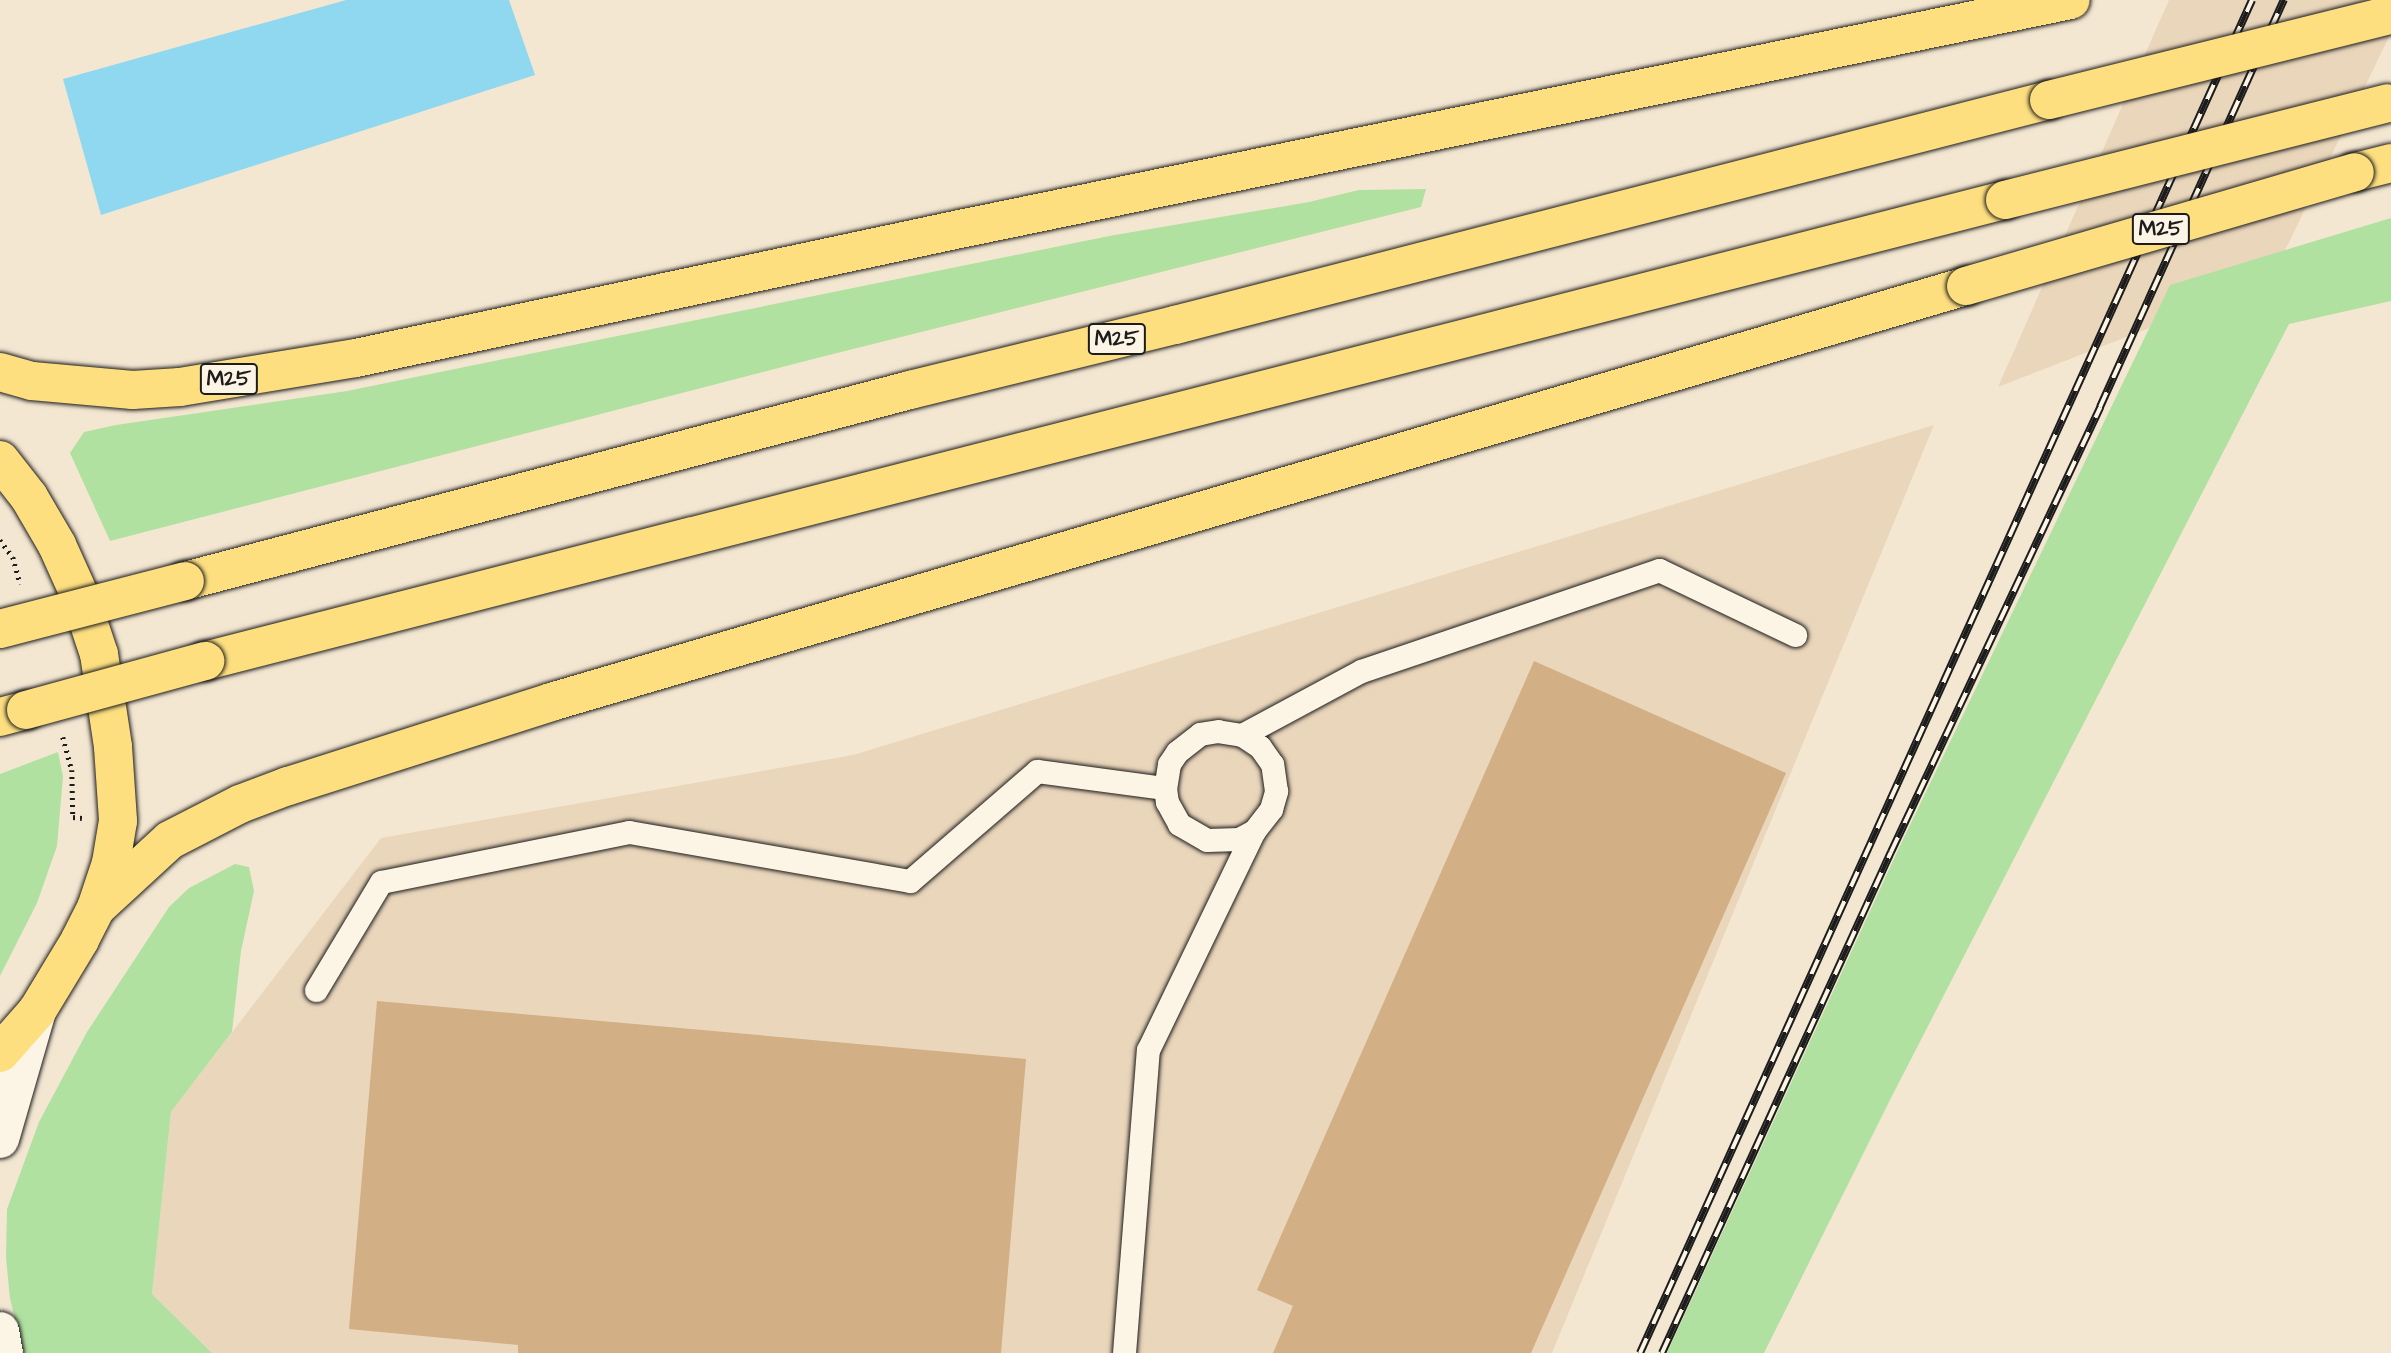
<!DOCTYPE html>
<style>
body{margin:0}
#map{position:relative;width:2391px;height:1353px;overflow:hidden;background:#f4e7d2;font-family:"Architects Daughter",sans-serif}
div>[style]{position:absolute}
.built>*{inset:0;background:#ead6bb}
.green>*{inset:0;background:#b1e1a1}
.water>*{inset:0;background:#8fd8f0}
.building>*{inset:0;background:#d2af85}
.path>*{height:4.5px;margin-top:-2.25px;transform-origin:0;background:repeating-linear-gradient(90deg,#1c1c1c 0 2px,transparent 0 7px)}
.roads{filter:drop-shadow(0 0 2px #1c1c1c) drop-shadow(0 0 2px #1c1c1c)}
.lane>*{height:23px;margin:-11.5px;padding:0 11.5px;transform-origin:11.5px;border-radius:11.5px;background:#fcf5e5}
.secondary>*{height:38px;margin:-19px;padding:0 19px;transform-origin:19px;border-radius:19px;background:#fcf5e5}
.highway>*{height:38px;margin:-19px;padding:0 19px;transform-origin:19px;border-radius:19px;background:#fedf80}
.rail>*{height:8px;margin-top:-4px;transform-origin:0;background:repeating-linear-gradient(90deg,#fcf5e5 0 16px,#1c1c1c 0 32px);box-sizing:border-box;border-block:2px solid #1c1c1c}
.bridges{filter:drop-shadow(0 0 2px #1c1c1c) drop-shadow(0 0 2px #1c1c1c)}
.highway-bridge>*{height:38px;margin:-19px;padding:0 19px;transform-origin:19px;border-radius:19px;background:#fedf80}
span{translate:-50% -50%;white-space:nowrap;text-align:center;line-height:1.15;-webkit-text-stroke:5px #fcf5e5;paint-order:stroke}
.shield-label span{padding:2px 5px;background:#fcf5e5;border:2px solid;border-radius:5px;-webkit-text-stroke-width:0}
.shield-label{font-size:21px;color:#1c1c1c;font-weight:700}
</style>
<div id="map">
<div class="built">
<div style="clip-path:polygon(2169px 0,2391px 0,2391px 33px,2270px 281px,1998px 387px)"></div>
<div style="clip-path:polygon(1934px 425px,1552px 1353px,212px 1353px,152px 1294px,171px 1112px,381px 838px,853px 755px)"></div>
</div>
<div class="green">
<div style="clip-path:polygon(1426px 189px,1421px 207px,825px 356px,110px 541px,70px 453px,84px 432px,116px 425px,347px 391px,1109px 236px,1309px 202px,1359px 190px)"></div>
<div style="clip-path:polygon(2391px 218px,2391px 301px,2289px 324px,1891px 1098px,1764px 1353px,1667px 1353px,1898px 850px,2170px 285px)"></div>
<div style="clip-path:polygon(58px 752px,63px 776px,57px 846px,37px 903px,0 976px,0 774px)"></div>
<div style="clip-path:polygon(235px 864px,249px 867px,254px 891px,241px 951px,232px 1032px,171px 1112px,152px 1294px,212px 1353px,24px 1353px,10px 1299px,6px 1258px,7px 1209px,39px 1122px,87px 1032px,169px 907px,189px 888px)"></div>
</div>
<div class="water">
<div style="clip-path:polygon(346px 0,509px 0,535px 75px,101px 215px,63px 79px)"></div>
</div>
<div class="building">
<div style="clip-path:polygon(1534px 661px,1786px 773px,1531px 1353px,1273px 1353px,1293px 1306px,1257px 1290px)"></div>
<div style="clip-path:polygon(377px 1001px,1026px 1059px,1001px 1353px,518px 1353px,518px 1345px,349px 1329px)"></div>
</div>
<div class="path">
<div style="left:0;top:540px;width:21px;rotate:53deg"></div>
<div style="left:13px;top:557px;width:28px;rotate:75deg"></div>
<div style="left:63px;top:737px;width:34px;rotate:75deg"></div>
<div style="left:72px;top:770px;width:47px;rotate:88.8deg"></div>
<div style="left:73px;top:817px;width:9px;rotate:6deg"></div>
</div>
<div class="roads">
<div class="lane">
<div style="left:1242px;top:735px;width:135px;rotate:-28.3deg"></div>
<div style="left:1361px;top:671px;width:315px;rotate:-18.7deg"></div>
<div style="left:1659px;top:570px;width:151px;rotate:25.5deg"></div>
<div style="left:316px;top:990px;width:126px;rotate:-59deg"></div>
<div style="left:381px;top:882px;width:253px;rotate:-11.4deg"></div>
<div style="left:629px;top:832px;width:285px;rotate:9.9deg"></div>
<div style="left:910px;top:881px;width:168px;rotate:-40.9deg"></div>
<div style="left:1037px;top:771px;width:129px;rotate:7.6deg"></div>
<div style="left:1165px;top:788px;width:14px;rotate:82deg"></div>
<div style="left:1167px;top:802px;width:25px;rotate:61deg"></div>
<div style="left:1179px;top:824px;width:32px;rotate:30deg"></div>
<div style="left:1207px;top:840px;width:32px;rotate:-2deg"></div>
<div style="left:1239px;top:839px;width:17px;rotate:-28deg"></div>
<div style="left:1124px;top:1353px;width:304px;rotate:-85.5deg"></div>
<div style="left:1148px;top:1050px;width:243px;rotate:-64.2deg"></div>
<div style="left:1254px;top:831px;width:28px;rotate:-52deg"></div>
<div style="left:1271px;top:809px;width:19px;rotate:-74deg"></div>
<div style="left:1276px;top:791px;width:27px;rotate:-98deg"></div>
<div style="left:1272px;top:764px;width:21px;rotate:-125deg"></div>
<div style="left:1260px;top:747px;width:22px;rotate:-146deg"></div>
<div style="left:1242px;top:735px;width:24px;rotate:-171deg"></div>
<div style="left:1218px;top:731px;width:18px;rotate:171deg"></div>
<div style="left:1200px;top:734px;width:29px;rotate:142deg"></div>
<div style="left:1177px;top:752px;width:14px;rotate:124deg"></div>
<div style="left:1169px;top:764px;width:24px;rotate:99deg"></div>
</div>
<div class="secondary">
<div style="left:0;top:1139px;width:133px;rotate:-73.9deg"></div>
<div style="left:0;top:1331px;width:22px;rotate:80deg"></div>
</div>
<div class="highway">
<div style="left:2355px;top:172px;width:37px;rotate:-14deg"></div>
<div style="left:0;top:372px;width:33px;rotate:16deg"></div>
<div style="left:32px;top:381px;width:101px;rotate:5.1deg"></div>
<div style="left:133px;top:390px;width:47px;rotate:-3.7deg"></div>
<div style="left:180px;top:387px;width:178px;rotate:-9.4deg"></div>
<div style="left:356px;top:358px;width:618px;rotate:-12.06deg"></div>
<div style="left:960px;top:229px;width:1134px;rotate:-11.65deg"></div>
<div style="left:0;top:460px;width:47px;rotate:51.9deg"></div>
<div style="left:29px;top:497px;width:56px;rotate:59.7deg"></div>
<div style="left:57px;top:545px;width:54px;rotate:65.8deg"></div>
<div style="left:79px;top:594px;width:63px;rotate:71.6deg"></div>
<div style="left:99px;top:654px;width:94px;rotate:81.4deg"></div>
<div style="left:113px;top:747px;width:74px;rotate:86.1deg"></div>
<div style="left:118px;top:821px;width:43px;rotate:99.5deg"></div>
<div style="left:111px;top:863px;width:47px;rotate:108.4deg"></div>
<div style="left:96px;top:908px;width:36px;rotate:117deg"></div>
<div style="left:80px;top:940px;width:83px;rotate:121.2deg"></div>
<div style="left:37px;top:1011px;width:56px;rotate:131.4deg"></div>
<div style="left:185px;top:581px;width:750px;rotate:-14.76deg"></div>
<div style="left:910px;top:390px;width:273px;rotate:-13.8deg"></div>
<div style="left:1175px;top:325px;width:902px;rotate:-14.44deg"></div>
<div style="left:205px;top:661px;width:1858px;rotate:-14.37deg"></div>
<div style="left:0;top:717px;width:27px;rotate:-15deg"></div>
<div style="left:96px;top:908px;width:100px;rotate:-42.6deg"></div>
<div style="left:170px;top:840px;width:79px;rotate:-27.2deg"></div>
<div style="left:240px;top:804px;width:51px;rotate:-20.6deg"></div>
<div style="left:288px;top:786px;width:276px;rotate:-17.7deg"></div>
<div style="left:551px;top:702px;width:1475px;rotate:-16.38deg"></div>
</div>
</div>
<div class="rail">
<div style="left:1640px;top:1353px;width:1485px;rotate:-65.66deg"></div>
<div style="left:1662px;top:1353px;width:551px;rotate:-65.44deg"></div>
<div style="left:1891px;top:852px;width:492px;rotate:-64.8deg"></div>
<div style="left:2100px;top:407px;width:447px;rotate:-65.7deg"></div>
</div>
<div class="bridges">
<div class="highway-bridge">
<div style="left:2049px;top:100px;width:352px;rotate:-14deg"></div>
<div style="left:2005px;top:200px;width:394px;rotate:-14.2deg"></div>
<div style="left:1966px;top:286px;width:405px;rotate:-16.3deg"></div>
<div style="left:0;top:629px;width:191px;rotate:-14.5deg"></div>
<div style="left:26px;top:710px;width:186px;rotate:-15.3deg"></div>
</div>
</div>
<div class="shield-label">
<span style="left:2161px;top:229px">M25</span>
<span style="left:1117px;top:339px">M25</span>
<span style="left:229px;top:379px">M25</span>
</div>
</div>
